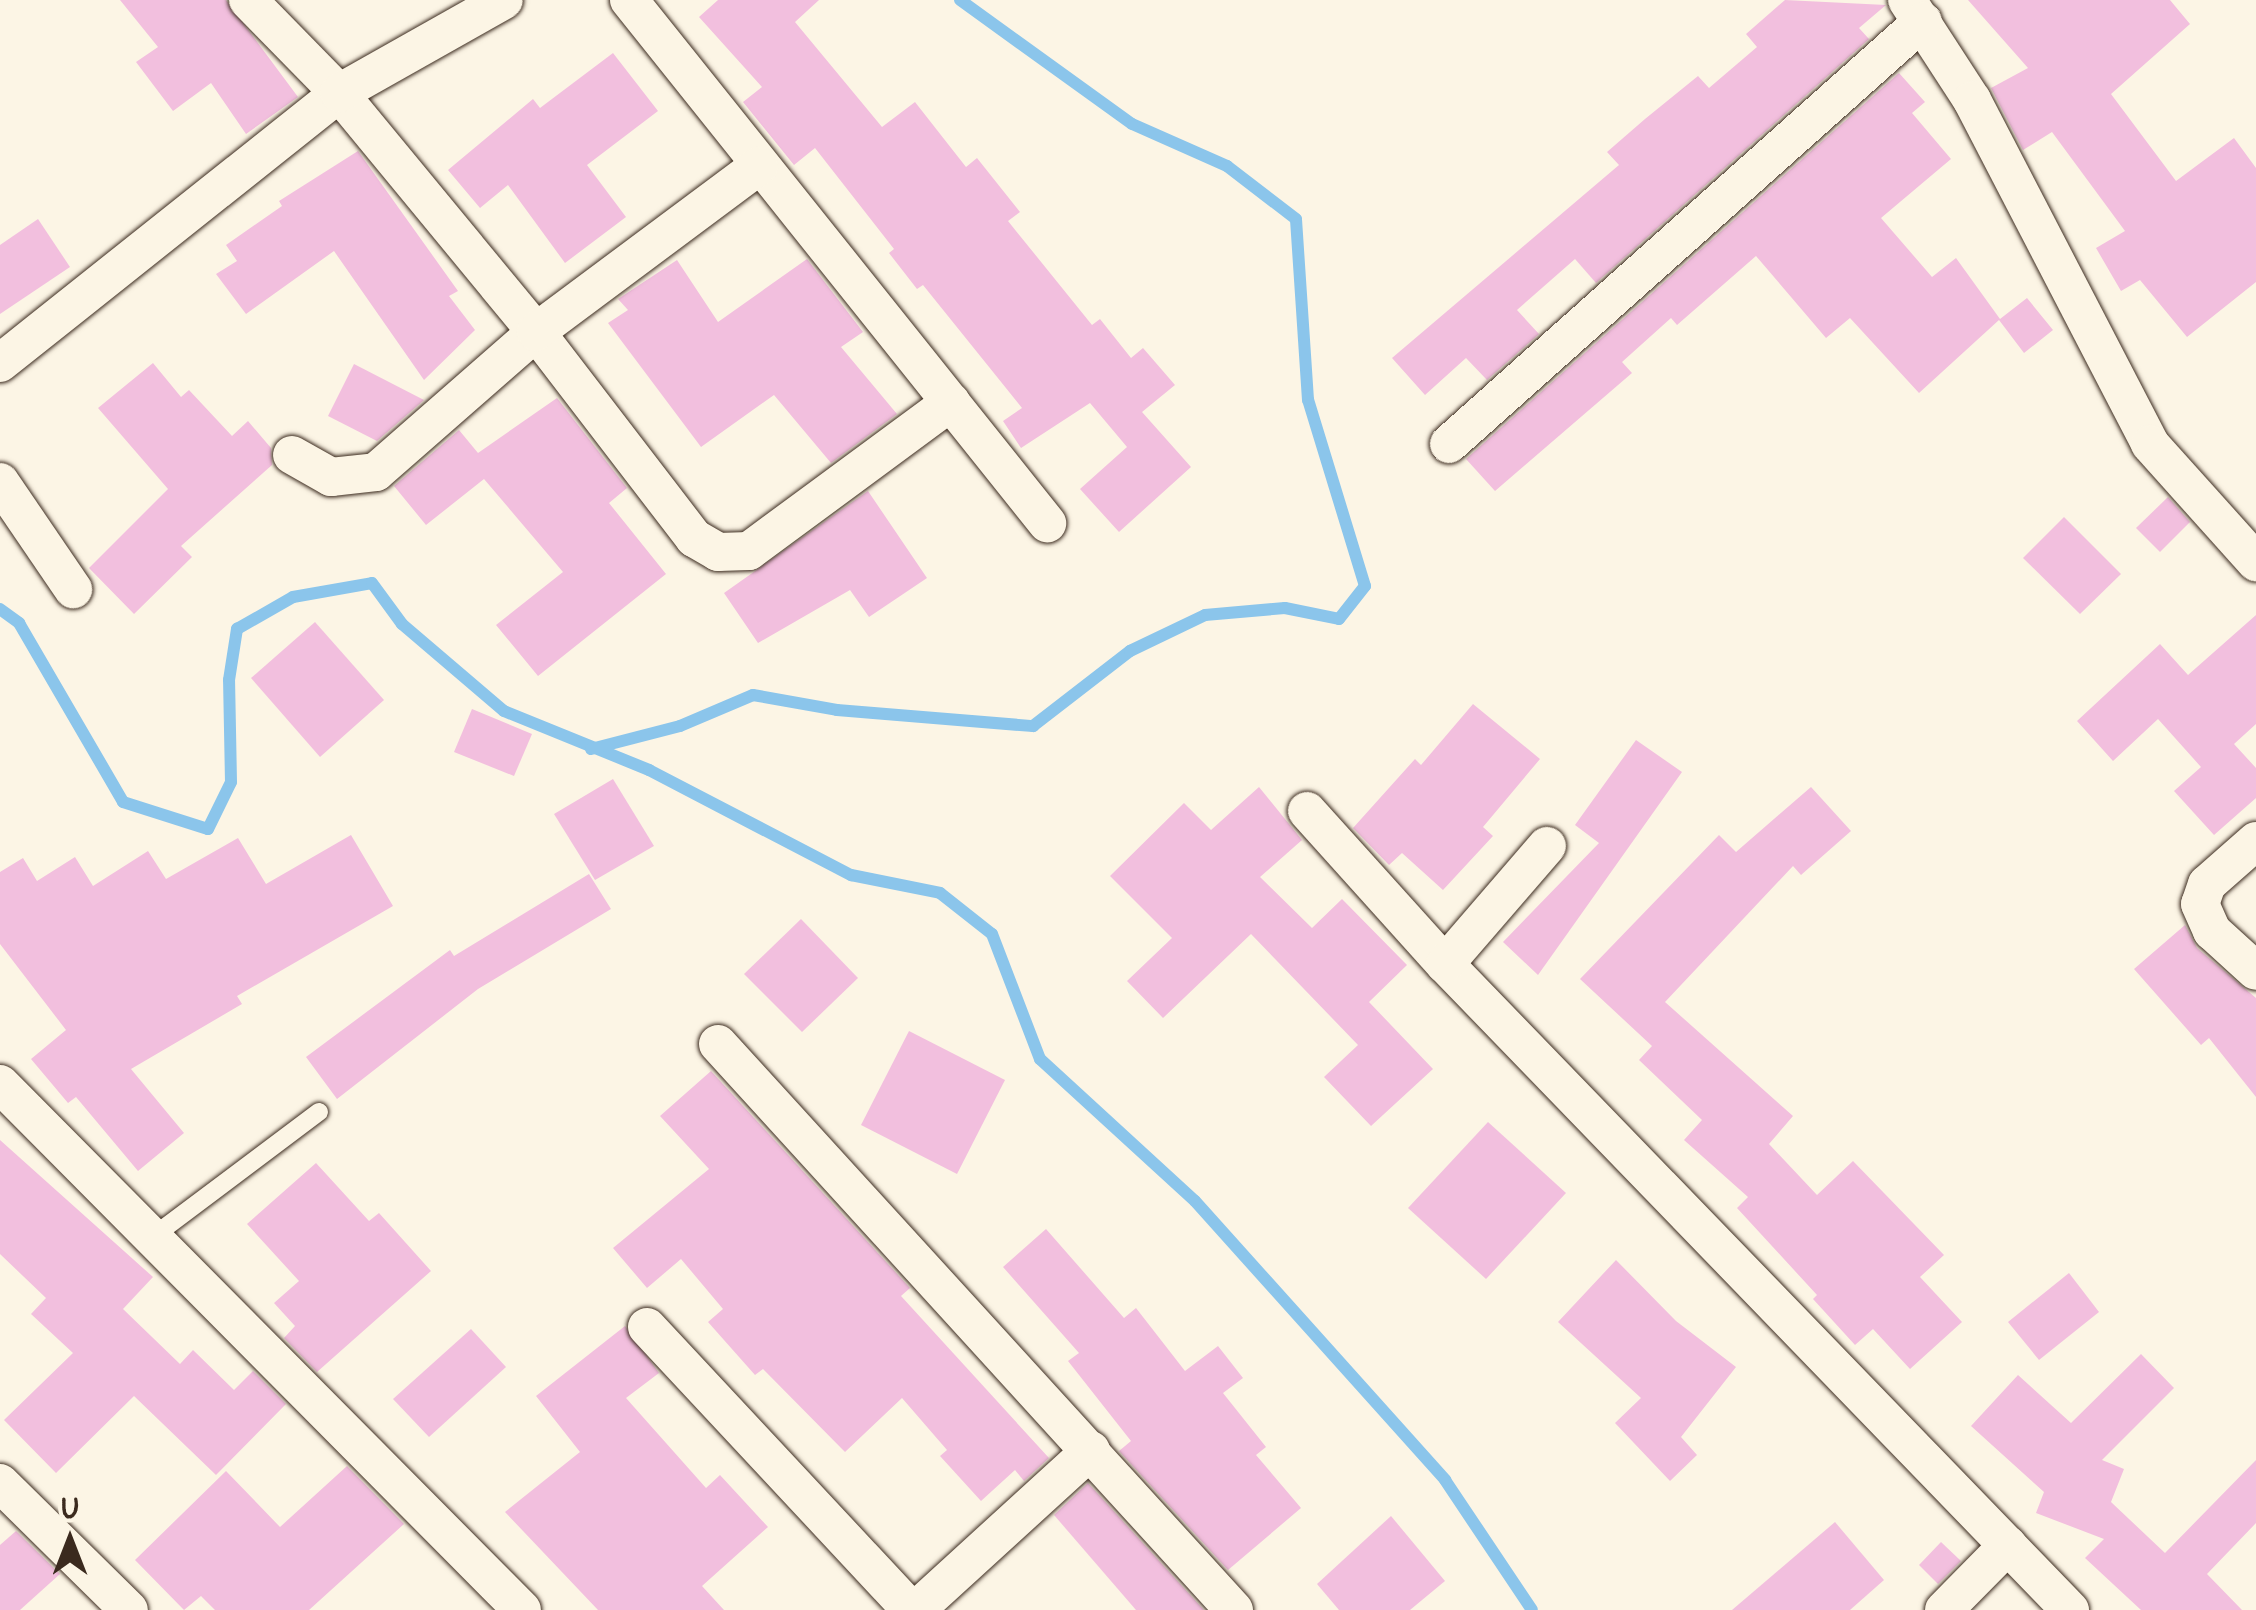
<!DOCTYPE html>
<style>
body{margin:0}
#map{position:relative;width:2256px;height:1610px;overflow:hidden;background:#fcf5e5;font-family:Pangolin,sans-serif}
div>[style]{position:absolute}
.stream>*{height:12px;margin:-6px;padding:0 6px;transform-origin:6px;border-radius:6px;background:#8bc5eb}
.building>*{inset:0;background:#f2bfde}
.roads{filter:drop-shadow(0 0 2px #3b2a1e) drop-shadow(0 0 2px #3b2a1e)}
.service>*{height:18px;margin:-9px;padding:0 9px;transform-origin:9px;border-radius:9px;background:#fcf5e5}
.minor>*{height:38px;margin:-19px;padding:0 19px;transform-origin:19px;border-radius:19px;background:#fcf5e5}
span{translate:-50% -50%;white-space:nowrap;text-align:center;line-height:1.15;-webkit-text-stroke:8px #fcf5e5;paint-order:stroke}
.north{position:absolute;left:20px;top:1490px;width:100px;height:100px;-webkit-text-stroke:8px #fcf5e5;paint-order:stroke;rotate:0deg;font-size:28px;font-weight:700;line-height:40px;text-align:center;color:#3b2a1e}
.north::after{content:'';display:block;margin:auto;width:35px;height:45px;background:#3b2a1e;clip-path:polygon(50% 0,100% 100%,50% 72%,0 100%)}
</style>
<div id="map">
<div class="stream">
<div style="left:0;top:609px;width:24px;rotate:36deg"></div>
<div style="left:19px;top:623px;width:207px;rotate:59.8deg"></div>
<div style="left:123px;top:802px;width:89px;rotate:17.6deg"></div>
<div style="left:208px;top:829px;width:52px;rotate:-63.9deg"></div>
<div style="left:231px;top:782px;width:102px;rotate:-91.1deg"></div>
<div style="left:229px;top:680px;width:52px;rotate:-81.1deg"></div>
<div style="left:237px;top:629px;width:64px;rotate:-29.7deg"></div>
<div style="left:293px;top:597px;width:80px;rotate:-10deg"></div>
<div style="left:372px;top:583px;width:51px;rotate:53.8deg"></div>
<div style="left:402px;top:624px;width:134px;rotate:40.5deg"></div>
<div style="left:504px;top:711px;width:157px;rotate:22.1deg"></div>
<div style="left:649px;top:770px;width:228px;rotate:27.5deg"></div>
<div style="left:851px;top:875px;width:91px;rotate:11.4deg"></div>
<div style="left:940px;top:893px;width:66px;rotate:38.3deg"></div>
<div style="left:992px;top:934px;width:134px;rotate:69deg"></div>
<div style="left:1040px;top:1059px;width:210px;rotate:42.5deg"></div>
<div style="left:1195px;top:1201px;width:375px;rotate:48.1deg"></div>
<div style="left:1445px;top:1480px;width:156px;rotate:56.2deg"></div>
<div style="left:591px;top:749px;width:92px;rotate:-14.5deg"></div>
<div style="left:680px;top:726px;width:79px;rotate:-23deg"></div>
<div style="left:753px;top:695px;width:85px;rotate:10.1deg"></div>
<div style="left:837px;top:710px;width:197px;rotate:4.7deg"></div>
<div style="left:1033px;top:726px;width:123px;rotate:-37.7deg"></div>
<div style="left:1130px;top:651px;width:83px;rotate:-25.6deg"></div>
<div style="left:1205px;top:615px;width:80px;rotate:-5deg"></div>
<div style="left:1285px;top:608px;width:55px;rotate:11.5deg"></div>
<div style="left:1339px;top:619px;width:42px;rotate:-51.8deg"></div>
<div style="left:1365px;top:586px;width:195px;rotate:-107deg"></div>
<div style="left:1308px;top:400px;width:181px;rotate:-93.8deg"></div>
<div style="left:1296px;top:219px;width:87px;rotate:-142.5deg"></div>
<div style="left:1227px;top:166px;width:104px;rotate:-156.1deg"></div>
<div style="left:1132px;top:124px;width:212px;rotate:-144.2deg"></div>
</div>
<div class="building">
<div style="clip-path:polygon(120px 0,226px 0,298px 97px,246px 134px,211px 83px,173px 111px,136px 62px,158px 47px)"></div>
<div style="clip-path:polygon(718px 0,819px 0,795px 22px,882px 127px,915px 102px,966px 167px,977px 158px,1020px 212px,1008px 221px,1092px 325px,1100px 319px,1131px 358px,1143px 348px,1175px 385px,1142px 412px,1191px 467px,1119px 532px,1080px 489px,1127px 447px,1090px 403px,1021px 448px,1003px 421px,1022px 408px,923px 285px,917px 289px,889px 253px,894px 249px,815px 148px,794px 165px,743px 102px,762px 87px,699px 17px)"></div>
<div style="clip-path:polygon(1785px 0,1886px 5px,1859px 28px,1869px 39px,1596px 283px,1575px 259px,1517px 310px,1539px 334px,1487px 380px,1466px 358px,1425px 395px,1392px 358px,1619px 165px,1607px 152px,1645px 119px,1698px 76px,1709px 88px,1757px 47px,1746px 34px)"></div>
<div style="clip-path:polygon(1968px 0,2170px 0,2190px 24px,2111px 94px,2176px 181px,2234px 138px,2256px 168px,2256px 282px,2187px 337px,2140px 280px,2121px 291px,2096px 248px,2125px 231px,2052px 132px,2023px 150px,1991px 88px,2028px 68px)"></div>
<div style="clip-path:polygon(613px 53px,658px 111px,587px 165px,626px 217px,565px 263px,508px 185px,480px 208px,448px 170px,533px 99px,540px 108px)"></div>
<div style="clip-path:polygon(1899px 73px,1925px 102px,1912px 113px,1951px 159px,1881px 218px,1932px 277px,1956px 258px,2000px 319px,2027px 298px,2053px 330px,2024px 353px,1999px 320px,1919px 393px,1850px 318px,1826px 338px,1756px 256px,1677px 325px,1671px 318px,1622px 362px,1632px 373px,1495px 491px,1466px 459px)"></div>
<div style="clip-path:polygon(358px 151px,458px 291px,449px 296px,475px 330px,424px 380px,334px 251px,246px 314px,216px 274px,237px 261px,226px 245px,282px 206px,279px 201px)"></div>
<div style="clip-path:polygon(38px 219px,70px 267px,0 314px,0 245px)"></div>
<div style="clip-path:polygon(807px 259px,863px 332px,841px 347px,897px 414px,831px 463px,774px 395px,701px 447px,608px 323px,628px 310px,618px 299px,677px 260px,718px 322px)"></div>
<div style="clip-path:polygon(153px 363px,181px 397px,189px 390px,232px 436px,248px 421px,271px 448px,272px 465px,181px 546px,192px 557px,134px 614px,89px 568px,168px 489px,98px 408px)"></div>
<div style="clip-path:polygon(354px 364px,424px 400px,377px 441px,328px 416px)"></div>
<div style="clip-path:polygon(557px 398px,627px 488px,609px 503px,666px 574px,538px 676px,496px 625px,563px 572px,484px 479px,426px 525px,394px 486px,459px 430px,478px 453px)"></div>
<div style="clip-path:polygon(868px 491px,927px 578px,869px 617px,850px 590px,758px 643px,724px 593px)"></div>
<div style="clip-path:polygon(2168px 497px,2190px 522px,2160px 552px,2136px 528px)"></div>
<div style="clip-path:polygon(2064px 517px,2121px 574px,2080px 614px,2023px 558px)"></div>
<div style="clip-path:polygon(2256px 615px,2256px 724px,2234px 744px,2256px 768px,2256px 798px,2214px 835px,2174px 791px,2201px 767px,2158px 719px,2113px 761px,2077px 721px,2160px 644px,2188px 675px)"></div>
<div style="clip-path:polygon(315px 622px,384px 700px,320px 757px,251px 678px)"></div>
<div style="clip-path:polygon(1473px 704px,1540px 759px,1483px 827px,1493px 836px,1443px 890px,1402px 853px,1389px 865px,1353px 828px,1415px 759px,1421px 765px)"></div>
<div style="clip-path:polygon(472px 709px,532px 734px,514px 776px,454px 752px)"></div>
<div style="clip-path:polygon(1636px 740px,1682px 772px,1538px 975px,1503px 942px,1599px 843px,1575px 825px)"></div>
<div style="clip-path:polygon(613px 779px,654px 846px,595px 880px,554px 814px)"></div>
<div style="clip-path:polygon(1259px 787px,1302px 840px,1260px 877px,1312px 928px,1342px 899px,1407px 965px,1369px 1002px,1433px 1069px,1371px 1126px,1324px 1077px,1358px 1045px,1251px 934px,1163px 1018px,1127px 981px,1172px 938px,1110px 876px,1184px 803px,1211px 830px)"></div>
<div style="clip-path:polygon(1811px 787px,1851px 831px,1801px 875px,1793px 866px,1665px 1002px,1793px 1116px,1769px 1144px,1817px 1195px,1853px 1161px,1944px 1255px,1920px 1277px,1962px 1322px,1910px 1369px,1873px 1329px,1855px 1345px,1813px 1299px,1817px 1295px,1737px 1208px,1748px 1197px,1684px 1140px,1702px 1120px,1639px 1060px,1652px 1046px,1580px 979px,1719px 835px,1736px 852px)"></div>
<div style="clip-path:polygon(351px 835px,393px 906px,237px 996px,242px 1004px,131px 1069px,184px 1133px,138px 1171px,76px 1097px,68px 1103px,31px 1059px,66px 1030px,0 944px,0 872px,23px 858px,37px 881px,75px 857px,93px 886px,148px 851px,166px 879px,238px 838px,266px 884px)"></div>
<div style="clip-path:polygon(589px 874px,611px 909px,478px 989px,337px 1099px,306px 1057px,450px 950px,454px 956px)"></div>
<div style="clip-path:polygon(801px 919px,858px 978px,802px 1032px,744px 974px)"></div>
<div style="clip-path:polygon(2185px 925px,2197px 948px,2256px 998px,2256px 1097px,2209px 1038px,2201px 1045px,2134px 969px)"></div>
<div style="clip-path:polygon(909px 1031px,1005px 1080px,957px 1174px,861px 1125px)"></div>
<div style="clip-path:polygon(711px 1071px,910px 1288px,901px 1296px,1049px 1458px,1024px 1481px,1015px 1470px,981px 1501px,940px 1456px,947px 1450px,902px 1398px,845px 1452px,763px 1369px,755px 1375px,708px 1322px,723px 1309px,681px 1259px,647px 1288px,613px 1248px,709px 1169px,660px 1116px)"></div>
<div style="clip-path:polygon(1488px 1122px,1566px 1193px,1486px 1279px,1408px 1208px)"></div>
<div style="clip-path:polygon(0 1140px,153px 1277px,123px 1309px,180px 1364px,193px 1350px,234px 1390px,253px 1371px,286px 1404px,216px 1475px,134px 1396px,56px 1473px,4px 1420px,73px 1353px,31px 1314px,46px 1298px,0 1254px)"></div>
<div style="clip-path:polygon(316px 1163px,369px 1221px,379px 1213px,431px 1271px,317px 1372px,284px 1338px,295px 1326px,274px 1303px,299px 1281px,247px 1224px)"></div>
<div style="clip-path:polygon(1046px 1229px,1124px 1318px,1136px 1308px,1185px 1371px,1218px 1346px,1243px 1378px,1223px 1393px,1266px 1447px,1256px 1455px,1301px 1508px,1228px 1570px,1119px 1451px,1131px 1441px,1068px 1361px,1079px 1353px,1003px 1267px)"></div>
<div style="clip-path:polygon(1616px 1260px,1676px 1321px,1736px 1367px,1681px 1437px,1697px 1455px,1670px 1481px,1615px 1423px,1641px 1398px,1558px 1322px)"></div>
<div style="clip-path:polygon(2069px 1273px,2099px 1312px,2039px 1360px,2008px 1322px)"></div>
<div style="clip-path:polygon(625px 1326px,659px 1373px,626px 1398px,706px 1488px,720px 1475px,768px 1527px,702px 1586px,724px 1610px,598px 1610px,505px 1512px,580px 1452px,536px 1396px)"></div>
<div style="clip-path:polygon(471px 1329px,506px 1367px,429px 1437px,393px 1399px)"></div>
<div style="clip-path:polygon(2141px 1354px,2174px 1388px,2102px 1460px,2124px 1469px,2111px 1502px,2165px 1553px,2256px 1460px,2256px 1523px,2207px 1574px,2242px 1610px,2141px 1610px,2085px 1558px,2104px 1539px,2036px 1513px,2044px 1492px,1971px 1426px,2018px 1375px,2071px 1423px)"></div>
<div style="clip-path:polygon(347px 1466px,404px 1524px,309px 1610px,215px 1610px,201px 1596px,184px 1610px,135px 1560px,226px 1471px,280px 1527px)"></div>
<div style="clip-path:polygon(1088px 1483px,1204px 1610px,1136px 1610px,1054px 1515px)"></div>
<div style="clip-path:polygon(1391px 1516px,1445px 1581px,1410px 1610px,1339px 1610px,1317px 1584px)"></div>
<div style="clip-path:polygon(1835px 1522px,1884px 1580px,1850px 1610px,1732px 1610px)"></div>
<div style="clip-path:polygon(16px 1531px,60px 1574px,20px 1610px,0 1610px,0 1545px)"></div>
<div style="clip-path:polygon(1941px 1542px,1961px 1561px,1938px 1584px,1919px 1565px)"></div>
</div>
<div class="roads">
<div class="service">
<div style="left:151px;top:1238px;width:210px;rotate:-36.9deg"></div>
</div>
<div class="minor">
<div style="left:248px;top:0;width:130px;rotate:45.6deg"></div>
<div style="left:339px;top:93px;width:310px;rotate:50.5deg"></div>
<div style="left:536px;top:332px;width:260px;rotate:52.5deg"></div>
<div style="left:694px;top:538px;width:28px;rotate:30deg"></div>
<div style="left:718px;top:552px;width:31px;rotate:-2deg"></div>
<div style="left:749px;top:551px;width:251px;rotate:-36.4deg"></div>
<div style="left:629px;top:0;width:670px;rotate:51.37deg"></div>
<div style="left:1907px;top:0;width:119px;rotate:57deg"></div>
<div style="left:1972px;top:100px;width:387px;rotate:62.6deg"></div>
<div style="left:2150px;top:444px;width:159px;rotate:48.1deg"></div>
<div style="left:0;top:363px;width:433px;rotate:-38.5deg"></div>
<div style="left:339px;top:93px;width:189px;rotate:-29.4deg"></div>
<div style="left:1449px;top:444px;width:635px;rotate:-41.75deg"></div>
<div style="left:292px;top:455px;width:45px;rotate:29.4deg"></div>
<div style="left:331px;top:477px;width:45px;rotate:-6.3deg"></div>
<div style="left:376px;top:472px;width:213px;rotate:-41.2deg"></div>
<div style="left:536px;top:332px;width:278px;rotate:-36.7deg"></div>
<div style="left:0;top:482px;width:130px;rotate:55.7deg"></div>
<div style="left:1307px;top:811px;width:206px;rotate:48deg"></div>
<div style="left:1445px;top:964px;width:899px;rotate:45.95deg"></div>
<div style="left:2256px;top:841px;width:65px;rotate:138.7deg"></div>
<div style="left:2207px;top:884px;width:21px;rotate:109deg"></div>
<div style="left:2200px;top:904px;width:30px;rotate:66deg"></div>
<div style="left:2212px;top:931px;width:59px;rotate:42.3deg"></div>
<div style="left:1445px;top:964px;width:156px;rotate:-49.2deg"></div>
<div style="left:718px;top:1044px;width:766px;rotate:47.65deg"></div>
<div style="left:0;top:1084px;width:741px;rotate:45.22deg"></div>
<div style="left:647px;top:1327px;width:387px;rotate:47deg"></div>
<div style="left:0;top:1483px;width:181px;rotate:44.6deg"></div>
<div style="left:916px;top:1610px;width:237px;rotate:-42.4deg"></div>
<div style="left:1944px;top:1610px;width:91px;rotate:-45.4deg"></div>
</div>
</div>
<div class="north">U</div>
</div>
